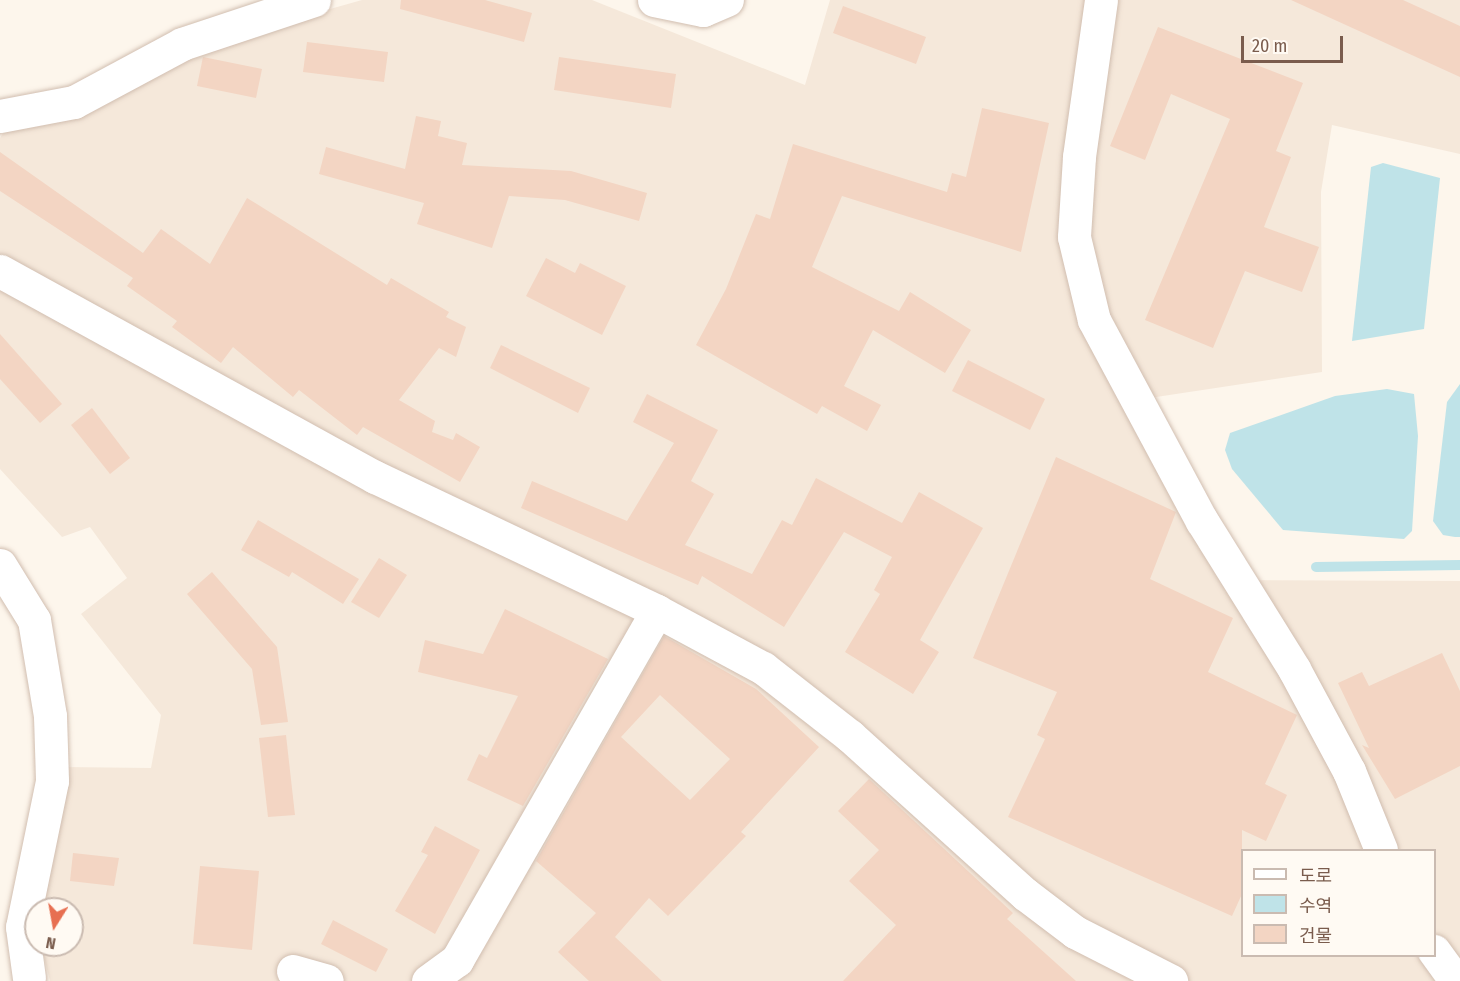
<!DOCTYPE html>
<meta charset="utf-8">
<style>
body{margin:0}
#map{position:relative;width:1460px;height:981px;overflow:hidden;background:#fdf6ec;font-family:"Fira Sans Condensed","Noto Sans KR",sans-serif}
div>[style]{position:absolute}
.residential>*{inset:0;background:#f5e8da}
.water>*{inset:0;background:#bfe3e8}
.stream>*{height:10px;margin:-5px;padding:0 5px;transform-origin:5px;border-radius:5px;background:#bfe3e8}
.building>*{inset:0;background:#f3d5c3}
.roads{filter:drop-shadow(0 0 2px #d1beb0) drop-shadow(0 0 2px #d1beb0)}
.minor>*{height:33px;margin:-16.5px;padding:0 16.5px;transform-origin:16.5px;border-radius:16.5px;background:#fff}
span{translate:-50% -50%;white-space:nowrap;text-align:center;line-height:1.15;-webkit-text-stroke:6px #fffaf3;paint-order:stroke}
.legend{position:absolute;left:1241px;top:849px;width:195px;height:108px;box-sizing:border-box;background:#fffaf3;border:2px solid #cabbb1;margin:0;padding:8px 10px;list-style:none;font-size:18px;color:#7a5c4d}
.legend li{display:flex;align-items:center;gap:12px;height:30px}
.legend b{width:30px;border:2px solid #cabbb1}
.north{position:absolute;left:24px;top:897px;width:60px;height:60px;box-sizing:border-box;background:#fffaf3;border:2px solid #cabbb1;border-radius:50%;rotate:191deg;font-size:16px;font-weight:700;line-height:24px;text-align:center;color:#7a5c4d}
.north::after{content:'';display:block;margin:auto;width:21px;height:27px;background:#e76f51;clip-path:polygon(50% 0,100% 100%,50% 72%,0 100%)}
.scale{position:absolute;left:1241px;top:36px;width:102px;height:27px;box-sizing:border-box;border:3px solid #7a5c4d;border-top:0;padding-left:8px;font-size:18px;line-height:21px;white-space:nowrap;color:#7a5c4d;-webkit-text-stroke:4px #fffaf3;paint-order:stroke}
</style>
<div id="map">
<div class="residential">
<div style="clip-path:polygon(evenodd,362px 0,592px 0,805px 85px,830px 0,1460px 0,1460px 154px,1332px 125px,1321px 192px,1322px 372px,1123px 402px,1222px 580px,1460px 581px,1460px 981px,50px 981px,41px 945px,72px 945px,72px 909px,41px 909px,64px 767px,151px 768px,161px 715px,81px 614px,127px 578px,90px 527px,62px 537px,0 469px,0 138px,5px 130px,65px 121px,116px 98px,206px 44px,362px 0,1242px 850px,1434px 850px,1434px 956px,1242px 956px,1242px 850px)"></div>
</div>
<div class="water">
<div style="clip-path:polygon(1383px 163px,1440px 178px,1424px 329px,1352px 341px,1371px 167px)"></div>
<div style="clip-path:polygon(1460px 384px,1460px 537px,1455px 537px,1443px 535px,1433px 521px,1447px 402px)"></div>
<div style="clip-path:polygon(1387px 389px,1414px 394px,1418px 436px,1412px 531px,1404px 539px,1283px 530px,1232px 469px,1225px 450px,1230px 433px,1335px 396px)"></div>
</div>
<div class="stream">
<div style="left:1316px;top:567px;width:144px;rotate:-0.8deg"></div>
</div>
<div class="building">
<div style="clip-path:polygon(401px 0,485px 0,532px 13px,524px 42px,400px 9px)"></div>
<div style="clip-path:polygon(1291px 0,1403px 0,1460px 26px,1460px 77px)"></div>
<div style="clip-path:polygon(843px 6px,926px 37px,916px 64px,833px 33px)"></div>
<div style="clip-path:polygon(1158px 27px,1303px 83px,1276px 151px,1291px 157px,1264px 227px,1319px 247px,1302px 292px,1245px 271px,1213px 348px,1145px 320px,1230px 119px,1171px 94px,1145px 160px,1110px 146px)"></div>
<div style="clip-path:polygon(307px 42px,388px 52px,384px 82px,303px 72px)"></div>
<div style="clip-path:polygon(203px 57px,262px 69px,256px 98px,197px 86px)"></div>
<div style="clip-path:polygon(559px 57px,676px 74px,671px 108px,554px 90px)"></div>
<div style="clip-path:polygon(982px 108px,1049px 123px,1021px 252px,842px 196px,812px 267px,899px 311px,910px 292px,971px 330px,945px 373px,873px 330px,844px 386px,881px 405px,867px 431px,822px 406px,817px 414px,696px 345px,726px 289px,756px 214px,770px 219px,793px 144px,947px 192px,952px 173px,966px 177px)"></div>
<div style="clip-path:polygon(416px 116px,441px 121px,438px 136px,467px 143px,462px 165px,571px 171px,647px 193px,639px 221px,565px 200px,509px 196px,492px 248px,417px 224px,424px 203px,319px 174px,326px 147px,405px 169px)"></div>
<div style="clip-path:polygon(0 152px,143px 253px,161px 229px,210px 264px,247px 198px,387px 285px,391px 278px,449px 312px,446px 317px,466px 327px,456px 357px,439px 348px,399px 400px,435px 421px,432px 432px,453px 440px,456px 433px,480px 447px,460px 482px,363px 427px,357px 435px,299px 390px,293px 397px,233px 347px,221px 363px,172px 327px,177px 321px,127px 286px,133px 278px,0 191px)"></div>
<div style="clip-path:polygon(546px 258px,575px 273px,580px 263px,626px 286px,602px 335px,526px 296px)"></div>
<div style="clip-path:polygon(0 334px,62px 404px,40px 423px,0 379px)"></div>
<div style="clip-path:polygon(501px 345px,590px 388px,578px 413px,490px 368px)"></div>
<div style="clip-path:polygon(968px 360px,1045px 399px,1030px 430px,952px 391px)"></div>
<div style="clip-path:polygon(647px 394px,718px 430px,691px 481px,714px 494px,685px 545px,752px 574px,782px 520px,792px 525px,816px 478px,902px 523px,919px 492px,983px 528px,920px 640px,939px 652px,913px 694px,845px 652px,880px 594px,874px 590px,892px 557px,844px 532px,784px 627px,702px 576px,698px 585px,521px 508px,532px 481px,627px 521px,674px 443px,633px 422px)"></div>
<div style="clip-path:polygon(92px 408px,130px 458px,110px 474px,71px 425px)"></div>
<div style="clip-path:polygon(1056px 457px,1176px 512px,1150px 579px,1233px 618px,1208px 672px,1297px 715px,1265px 784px,1287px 795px,1266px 841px,1242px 830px,1242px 894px,1232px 916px,1008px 817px,1045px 739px,1037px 735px,1057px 692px,973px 658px)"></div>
<div style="clip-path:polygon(258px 520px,359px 579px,343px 604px,292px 572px,289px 577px,241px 550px)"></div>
<div style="clip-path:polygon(379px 558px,407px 575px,379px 618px,351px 602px)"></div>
<div style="clip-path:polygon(212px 572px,277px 647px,288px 722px,261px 725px,252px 669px,187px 594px)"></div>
<div style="clip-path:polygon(505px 609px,608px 659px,523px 806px,467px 780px,479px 754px,487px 758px,518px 696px,418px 672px,425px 640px,483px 654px)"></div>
<div style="clip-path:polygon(evenodd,664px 636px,756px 689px,819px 747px,741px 832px,746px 836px,668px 916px,649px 898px,615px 937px,662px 981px,589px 981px,558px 952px,596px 913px,536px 861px,664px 636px,660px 695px,730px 759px,690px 800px,621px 737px,660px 695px)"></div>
<div style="clip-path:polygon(1442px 653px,1460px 691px,1460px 766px,1395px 799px,1362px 745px,1369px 748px,1338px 683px,1362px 672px,1369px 686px)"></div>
<div style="clip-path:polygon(286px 735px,295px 815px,268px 817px,259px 738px)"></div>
<div style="clip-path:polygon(869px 779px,1013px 913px,1007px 919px,1076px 981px,843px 981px,896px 925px,849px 881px,879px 850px,838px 811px)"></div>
<div style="clip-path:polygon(435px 826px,480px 850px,435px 934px,395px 911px,428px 855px,421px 852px)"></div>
<div style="clip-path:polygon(73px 853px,119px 858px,114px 886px,70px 881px)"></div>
<div style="clip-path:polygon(200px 866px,259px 871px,252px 950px,193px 944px)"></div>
<div style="clip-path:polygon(333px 920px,388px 949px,376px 972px,321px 944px)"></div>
</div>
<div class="roads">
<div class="minor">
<div style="left:654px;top:0;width:50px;rotate:11.5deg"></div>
<div style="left:703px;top:10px;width:26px;rotate:-23deg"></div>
<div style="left:1101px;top:0;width:159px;rotate:98deg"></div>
<div style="left:1079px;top:157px;width:80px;rotate:93.6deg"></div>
<div style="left:1074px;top:237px;width:85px;rotate:76.5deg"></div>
<div style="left:1094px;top:320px;width:228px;rotate:61.8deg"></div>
<div style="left:1202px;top:521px;width:174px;rotate:58.1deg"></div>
<div style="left:1294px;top:669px;width:116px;rotate:61.7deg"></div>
<div style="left:1349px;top:771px;width:85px;rotate:67.9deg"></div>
<div style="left:0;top:116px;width:75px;rotate:-10.7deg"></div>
<div style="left:74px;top:102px;width:123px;rotate:-28.2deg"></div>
<div style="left:182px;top:44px;width:139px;rotate:-18.4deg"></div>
<div style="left:0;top:271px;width:428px;rotate:28.8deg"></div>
<div style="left:375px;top:477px;width:312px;rotate:25.4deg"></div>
<div style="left:657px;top:611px;width:120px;rotate:28.3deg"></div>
<div style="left:763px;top:668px;width:110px;rotate:38deg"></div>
<div style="left:850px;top:736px;width:236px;rotate:42.1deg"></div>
<div style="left:1025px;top:894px;width:63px;rotate:37.2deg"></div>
<div style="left:1075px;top:932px;width:108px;rotate:27deg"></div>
<div style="left:0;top:565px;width:65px;rotate:58.3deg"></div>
<div style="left:34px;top:620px;width:97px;rotate:80.5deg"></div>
<div style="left:50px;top:716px;width:65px;rotate:88.2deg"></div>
<div style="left:52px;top:781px;width:149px;rotate:101.6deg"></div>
<div style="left:22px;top:927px;width:51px;rotate:82.2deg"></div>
<div style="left:1434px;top:951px;width:37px;rotate:54deg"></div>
<div style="left:293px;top:971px;width:35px;rotate:16deg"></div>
<div style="left:428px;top:981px;width:36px;rotate:-36deg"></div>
<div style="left:457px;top:960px;width:402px;rotate:-60.2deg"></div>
</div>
</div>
<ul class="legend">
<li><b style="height:8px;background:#fff"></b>도로</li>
<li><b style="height:16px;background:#bfe3e8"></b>수역</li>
<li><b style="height:16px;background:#f3d5c3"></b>건물</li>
</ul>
<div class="north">N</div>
<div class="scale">20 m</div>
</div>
